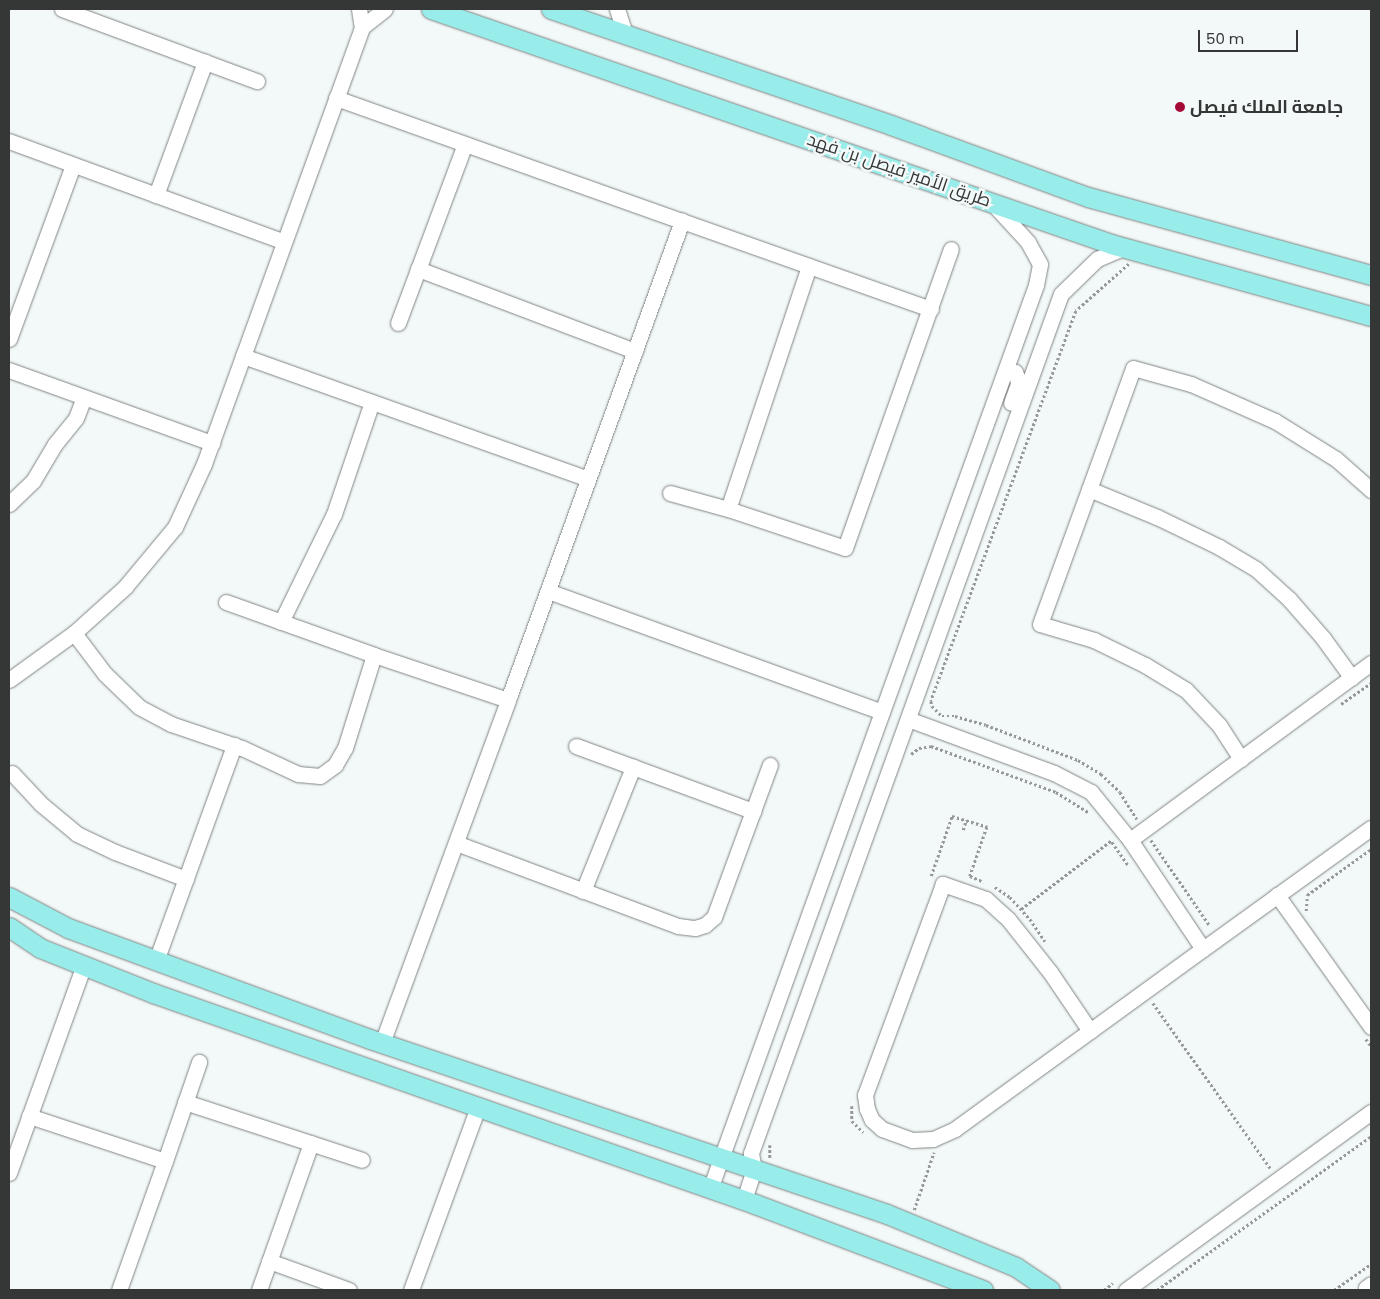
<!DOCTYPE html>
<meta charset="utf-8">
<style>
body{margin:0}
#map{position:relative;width:1380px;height:1299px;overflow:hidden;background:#f3f8f8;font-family:Poppins,Cairo,sans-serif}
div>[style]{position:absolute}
.path>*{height:2.5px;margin-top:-1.25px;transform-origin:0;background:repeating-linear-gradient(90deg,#969999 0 2.5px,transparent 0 5px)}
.roads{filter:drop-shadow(0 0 1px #7f8483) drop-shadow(0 0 1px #7f8483)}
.minor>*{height:15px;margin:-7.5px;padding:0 7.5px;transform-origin:7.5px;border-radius:7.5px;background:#fff}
.major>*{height:19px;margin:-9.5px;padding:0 9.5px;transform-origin:9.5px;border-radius:9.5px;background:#98ece9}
.dots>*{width:14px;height:14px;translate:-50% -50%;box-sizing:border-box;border:2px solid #f3f8f8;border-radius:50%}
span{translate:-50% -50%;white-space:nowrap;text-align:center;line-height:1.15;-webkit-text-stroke:5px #f3f8f8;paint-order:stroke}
.poi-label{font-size:18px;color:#353736;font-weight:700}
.left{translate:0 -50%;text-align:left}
.street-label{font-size:18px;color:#353736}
.frame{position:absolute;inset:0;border:10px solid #353736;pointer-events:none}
.scale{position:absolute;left:1198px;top:30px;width:100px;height:22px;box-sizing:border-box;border:2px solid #353736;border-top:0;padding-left:6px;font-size:15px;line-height:18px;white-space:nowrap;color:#353736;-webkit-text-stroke:4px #f3f8f8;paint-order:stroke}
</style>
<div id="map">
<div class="path">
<div style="left:1129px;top:264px;width:71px;rotate:138.4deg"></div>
<div style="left:1076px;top:311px;width:416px;rotate:110.4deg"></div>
<div style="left:931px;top:701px;width:5px;rotate:79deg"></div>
<div style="left:932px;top:706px;width:14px;rotate:45deg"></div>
<div style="left:942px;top:716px;width:13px"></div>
<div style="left:955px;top:716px;width:32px;rotate:16deg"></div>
<div style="left:986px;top:725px;width:98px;rotate:20.8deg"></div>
<div style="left:1078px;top:760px;width:27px;rotate:31deg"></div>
<div style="left:1101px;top:774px;width:26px;rotate:43deg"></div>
<div style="left:1120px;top:792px;width:32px;rotate:58deg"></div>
<div style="left:1341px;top:704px;width:37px;rotate:-35deg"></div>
<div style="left:911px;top:754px;width:10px;rotate:-37deg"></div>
<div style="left:919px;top:748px;width:12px;rotate:-9deg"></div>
<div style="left:931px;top:746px;width:133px;rotate:20.2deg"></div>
<div style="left:1056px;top:792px;width:39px;rotate:32deg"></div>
<div style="left:963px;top:830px;width:10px;rotate:-73deg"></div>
<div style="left:1151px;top:840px;width:104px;rotate:55.5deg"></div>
<div style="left:1112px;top:842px;width:29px;rotate:55deg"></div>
<div style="left:931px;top:876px;width:64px;rotate:-70.7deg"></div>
<div style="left:952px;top:816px;width:37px;rotate:17deg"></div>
<div style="left:987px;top:827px;width:52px;rotate:109.1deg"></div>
<div style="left:970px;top:876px;width:15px;rotate:23deg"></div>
<div style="left:995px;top:887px;width:18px;rotate:34deg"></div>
<div style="left:1010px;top:897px;width:30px;rotate:48deg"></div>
<div style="left:1030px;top:919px;width:27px;rotate:56deg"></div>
<div style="left:1021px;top:909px;width:114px;rotate:-37.2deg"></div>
<div style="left:1306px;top:911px;width:16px;rotate:-86deg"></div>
<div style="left:1307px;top:895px;width:79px;rotate:-35.7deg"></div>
<div style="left:1153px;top:1003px;width:204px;rotate:54.6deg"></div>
<div style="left:1366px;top:1039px;width:9px;rotate:54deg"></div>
<div style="left:852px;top:1106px;width:15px;rotate:90deg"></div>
<div style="left:852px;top:1121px;width:16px;rotate:45deg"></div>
<div style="left:770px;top:1145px;width:14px;rotate:90deg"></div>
<div style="left:914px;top:1210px;width:61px;rotate:-71deg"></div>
<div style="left:1104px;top:1290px;width:11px;rotate:-38deg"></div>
<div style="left:1157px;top:1290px;width:264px;rotate:-35.7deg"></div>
<div style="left:1334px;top:1290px;width:45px;rotate:-35.1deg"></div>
</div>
<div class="roads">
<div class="minor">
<div style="left:62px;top:9px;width:208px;rotate:20.3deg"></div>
<div style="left:359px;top:9px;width:18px;rotate:81deg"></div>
<div style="left:362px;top:27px;width:29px;rotate:-38deg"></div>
<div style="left:617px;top:9px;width:26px;rotate:72deg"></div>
<div style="left:336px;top:98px;width:367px;rotate:19.6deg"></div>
<div style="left:9px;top:141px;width:292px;rotate:20.1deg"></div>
<div style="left:156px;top:195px;width:142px;rotate:-69.8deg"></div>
<div style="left:809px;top:266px;width:256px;rotate:108.4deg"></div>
<div style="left:728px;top:509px;width:123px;rotate:18.4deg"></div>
<div style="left:845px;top:548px;width:317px;rotate:-70.5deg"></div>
<div style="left:418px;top:269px;width:232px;rotate:20.7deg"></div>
<div style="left:398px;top:323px;width:191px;rotate:-69.5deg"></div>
<div style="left:9px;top:339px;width:185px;rotate:-69.8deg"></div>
<div style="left:243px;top:356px;width:366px;rotate:19.6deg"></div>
<div style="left:9px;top:370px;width:216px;rotate:19.8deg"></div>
<div style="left:1006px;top:371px;width:9px;rotate:6deg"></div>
<div style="left:1015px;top:372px;width:5px;rotate:68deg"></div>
<div style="left:1017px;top:377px;width:7px;rotate:82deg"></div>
<div style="left:1018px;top:384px;width:20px;rotate:110deg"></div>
<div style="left:1089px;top:489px;width:74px;rotate:22.4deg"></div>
<div style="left:1157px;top:517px;width:69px;rotate:25.8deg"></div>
<div style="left:1219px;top:547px;width:43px;rotate:30.7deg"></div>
<div style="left:1256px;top:569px;width:45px;rotate:42.3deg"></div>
<div style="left:1289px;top:599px;width:52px;rotate:48.9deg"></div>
<div style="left:1323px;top:638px;width:49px;rotate:54.1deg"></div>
<div style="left:670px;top:493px;width:60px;rotate:15.4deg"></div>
<div style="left:9px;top:504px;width:33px;rotate:-44deg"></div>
<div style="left:33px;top:481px;width:43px;rotate:-59.3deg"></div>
<div style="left:55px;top:444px;width:33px;rotate:-51deg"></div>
<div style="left:76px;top:418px;width:22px;rotate:-69deg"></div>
<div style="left:548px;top:591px;width:355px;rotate:19.9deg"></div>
<div style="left:226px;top:602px;width:157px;rotate:19.7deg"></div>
<div style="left:281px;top:622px;width:120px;rotate:-63.9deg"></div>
<div style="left:334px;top:514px;width:118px;rotate:-71.3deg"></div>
<div style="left:74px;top:633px;width:51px;rotate:52.9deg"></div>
<div style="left:105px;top:674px;width:47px;rotate:44.1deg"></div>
<div style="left:139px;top:707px;width:36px;rotate:28deg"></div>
<div style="left:171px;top:724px;width:75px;rotate:18.7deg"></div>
<div style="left:242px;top:748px;width:62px;rotate:24.9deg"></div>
<div style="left:298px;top:774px;width:22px;rotate:5deg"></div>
<div style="left:320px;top:776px;width:19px;rotate:-36deg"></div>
<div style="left:335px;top:765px;width:20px;rotate:-60deg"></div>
<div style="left:345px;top:748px;width:97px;rotate:-72.7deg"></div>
<div style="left:374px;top:655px;width:141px;rotate:18.6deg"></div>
<div style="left:508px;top:700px;width:510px;rotate:-70.04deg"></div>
<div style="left:682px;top:221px;width:264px;rotate:19.5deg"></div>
<div style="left:9px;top:680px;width:80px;rotate:-35.9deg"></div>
<div style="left:74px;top:633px;width:69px;rotate:-42deg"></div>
<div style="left:125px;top:587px;width:78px;rotate:-50.2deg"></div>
<div style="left:175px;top:527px;width:69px;rotate:-65.3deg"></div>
<div style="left:204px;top:464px;width:465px;rotate:-70.1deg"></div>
<div style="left:908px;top:719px;width:156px;rotate:20.3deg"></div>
<div style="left:1054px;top:773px;width:42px;rotate:27.2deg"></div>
<div style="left:1091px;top:792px;width:62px;rotate:50.9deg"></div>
<div style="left:1130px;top:840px;width:299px;rotate:-36.3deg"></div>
<div style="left:576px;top:746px;width:189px;rotate:20.2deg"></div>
<div style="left:1241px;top:759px;width:40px;rotate:-122.9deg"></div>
<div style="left:1219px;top:725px;width:48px;rotate:-133.3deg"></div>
<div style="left:1186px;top:690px;width:48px;rotate:-148.6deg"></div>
<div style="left:1145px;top:665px;width:57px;rotate:-153.9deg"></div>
<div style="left:1094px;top:640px;width:56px;rotate:-163.5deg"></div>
<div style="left:1040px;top:624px;width:272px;rotate:-70deg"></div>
<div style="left:1133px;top:368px;width:60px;rotate:15.4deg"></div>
<div style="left:1191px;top:384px;width:92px;rotate:23.8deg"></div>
<div style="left:1275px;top:421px;width:72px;rotate:31.9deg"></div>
<div style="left:1336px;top:459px;width:47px;rotate:41.5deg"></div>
<div style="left:12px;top:773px;width:42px;rotate:46.9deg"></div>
<div style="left:41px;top:804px;width:47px;rotate:39.8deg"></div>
<div style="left:77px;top:834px;width:42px;rotate:25.3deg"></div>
<div style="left:115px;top:852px;width:76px;rotate:20.8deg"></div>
<div style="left:1130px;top:840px;width:131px;rotate:56.2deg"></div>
<div style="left:1203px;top:949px;width:207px;rotate:-35.8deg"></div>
<div style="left:456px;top:843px;width:237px;rotate:20.5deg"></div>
<div style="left:678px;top:926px;width:17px;rotate:7deg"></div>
<div style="left:695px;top:928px;width:10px;rotate:-17deg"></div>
<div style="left:705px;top:925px;width:12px;rotate:-42deg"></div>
<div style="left:714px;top:917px;width:162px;rotate:-69.8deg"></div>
<div style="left:583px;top:891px;width:134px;rotate:-68deg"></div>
<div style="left:1277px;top:895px;width:162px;rotate:54.5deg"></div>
<div style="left:156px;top:961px;width:230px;rotate:-70.1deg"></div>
<div style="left:1090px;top:1031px;width:71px;rotate:-124.1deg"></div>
<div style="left:1050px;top:972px;width:68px;rotate:-128.4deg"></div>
<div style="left:1008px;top:919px;width:30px;rotate:-138deg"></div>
<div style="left:986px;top:899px;width:46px;rotate:-160.8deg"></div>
<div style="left:943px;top:884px;width:225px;rotate:110.3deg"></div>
<div style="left:865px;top:1095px;width:14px;rotate:82deg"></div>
<div style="left:867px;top:1109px;width:12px;rotate:66deg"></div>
<div style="left:872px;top:1120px;width:13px;rotate:42deg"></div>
<div style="left:882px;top:1129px;width:32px;rotate:20deg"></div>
<div style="left:912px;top:1140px;width:21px;rotate:-3deg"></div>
<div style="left:933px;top:1139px;width:24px;rotate:-24deg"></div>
<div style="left:955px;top:1129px;width:306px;rotate:-36deg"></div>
<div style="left:382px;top:1043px;width:365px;rotate:-69.8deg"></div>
<div style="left:185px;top:1102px;width:186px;rotate:18.1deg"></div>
<div style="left:29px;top:1116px;width:143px;rotate:18.3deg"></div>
<div style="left:165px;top:1161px;width:137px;rotate:109.6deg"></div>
<div style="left:165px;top:1161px;width:105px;rotate:-71deg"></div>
<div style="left:9px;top:1173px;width:221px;rotate:-70.2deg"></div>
<div style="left:710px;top:1189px;width:961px;rotate:-70.17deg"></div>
<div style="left:1036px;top:285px;width:21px;rotate:-79deg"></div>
<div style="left:1040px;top:264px;width:25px;rotate:-119deg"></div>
<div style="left:1028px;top:242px;width:52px;rotate:-132.6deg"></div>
<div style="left:744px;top:1200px;width:33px;rotate:-72deg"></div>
<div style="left:754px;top:1169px;width:16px;rotate:-101deg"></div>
<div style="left:751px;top:1153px;width:913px;rotate:-70.16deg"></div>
<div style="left:1061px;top:294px;width:50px;rotate:-44.2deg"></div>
<div style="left:1097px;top:259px;width:28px;rotate:-23deg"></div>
<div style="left:269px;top:1261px;width:85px;rotate:19.9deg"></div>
<div style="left:259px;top:1290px;width:156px;rotate:-70.5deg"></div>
<div style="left:411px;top:1290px;width:195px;rotate:-69.9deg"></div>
<div style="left:1126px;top:1290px;width:303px;rotate:-36deg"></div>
<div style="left:1368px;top:1290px;width:3px;rotate:-135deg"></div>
<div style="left:1366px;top:1288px;width:6px;rotate:-39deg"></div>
</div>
<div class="major">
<div style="left:431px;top:9px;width:719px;rotate:19.06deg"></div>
<div style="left:1111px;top:244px;width:270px;rotate:15.5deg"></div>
<div style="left:551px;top:9px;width:359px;rotate:18.8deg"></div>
<div style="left:891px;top:125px;width:210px;rotate:20.1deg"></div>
<div style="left:1088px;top:197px;width:294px;rotate:15.4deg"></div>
<div style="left:9px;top:897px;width:67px;rotate:27.7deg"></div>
<div style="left:68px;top:928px;width:322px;rotate:20.2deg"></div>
<div style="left:370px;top:1039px;width:546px;rotate:18.7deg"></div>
<div style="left:887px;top:1214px;width:139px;rotate:22.3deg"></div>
<div style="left:1016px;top:1267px;width:41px;rotate:34.1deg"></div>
<div style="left:9px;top:927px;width:37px;rotate:34deg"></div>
<div style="left:40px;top:948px;width:122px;rotate:21.7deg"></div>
<div style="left:153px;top:993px;width:638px;rotate:19.32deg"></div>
<div style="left:755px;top:1204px;width:244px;rotate:20.7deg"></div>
</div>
</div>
<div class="dots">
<div style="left:1180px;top:107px;background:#a50a37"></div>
</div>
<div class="poi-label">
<span class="left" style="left:1190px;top:107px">جامعة الملك فيصل</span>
</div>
<div class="street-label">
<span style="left:899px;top:170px;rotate:19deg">طريق الأمير فيصل بن فهد</span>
</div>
<div class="frame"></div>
<div class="scale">50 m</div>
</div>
